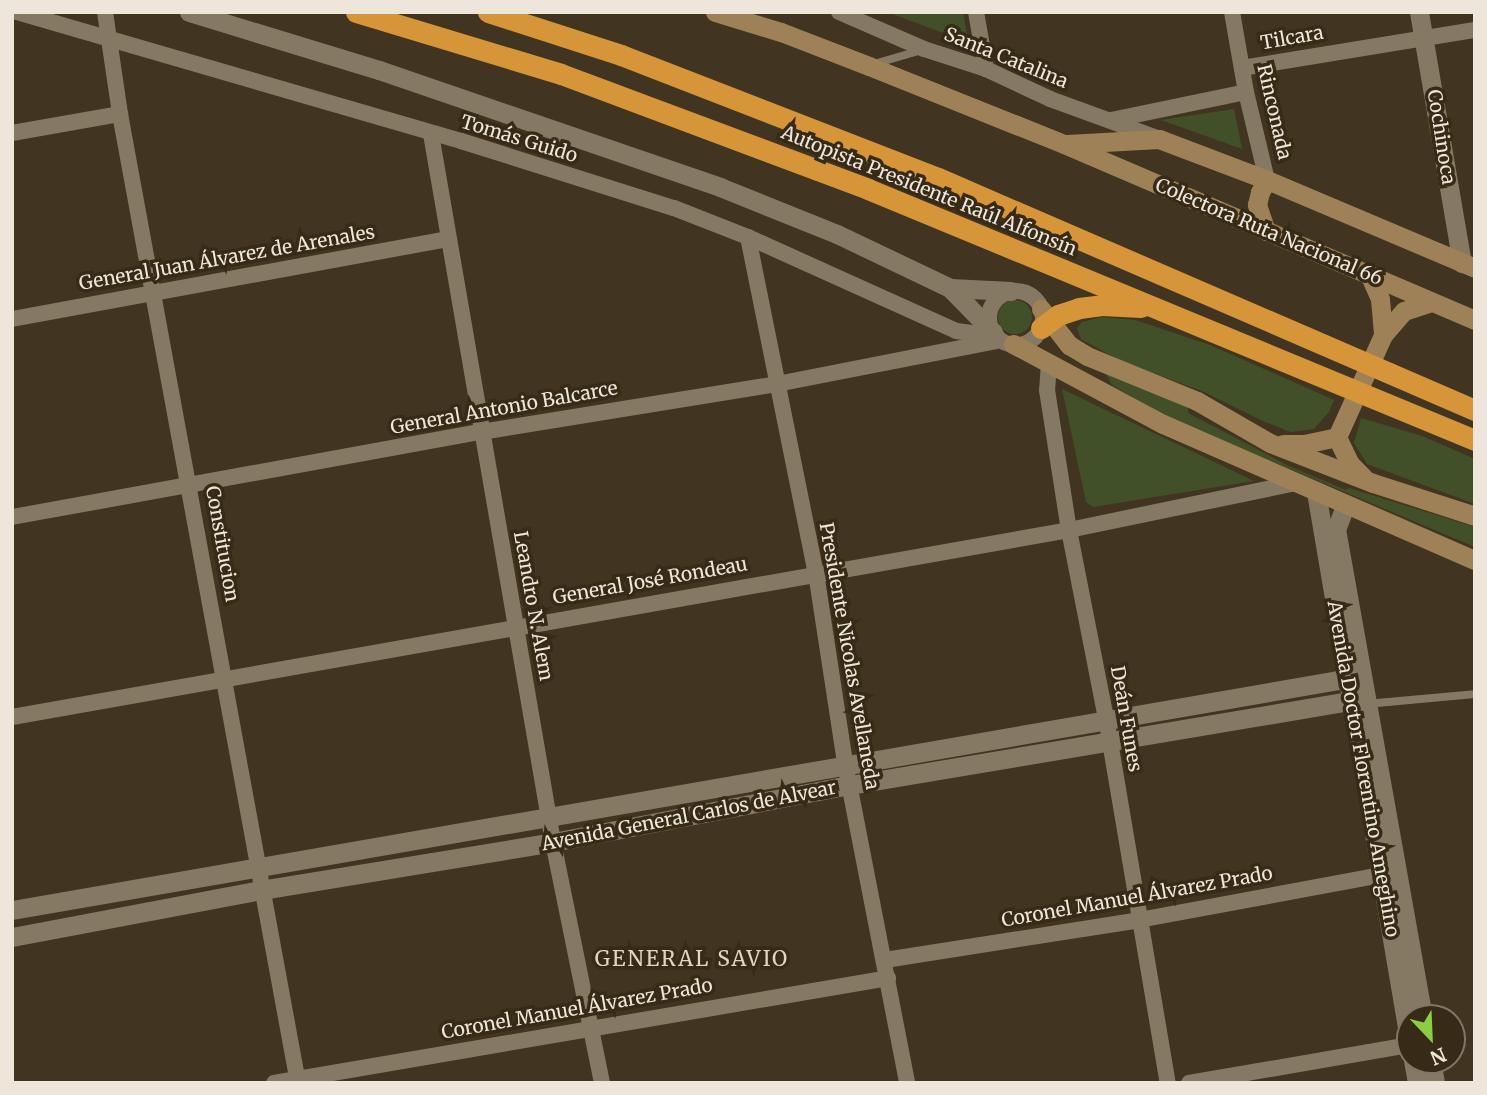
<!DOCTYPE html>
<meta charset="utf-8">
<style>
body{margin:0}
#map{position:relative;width:1487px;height:1095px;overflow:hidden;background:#413521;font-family:Merriweather,serif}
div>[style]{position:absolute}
.green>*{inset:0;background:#425029}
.round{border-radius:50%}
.service>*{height:8px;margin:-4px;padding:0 4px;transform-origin:4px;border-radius:4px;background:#867963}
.minor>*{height:16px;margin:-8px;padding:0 8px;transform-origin:8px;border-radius:8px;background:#867963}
.minor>.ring{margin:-8px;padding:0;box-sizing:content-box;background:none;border:16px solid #867963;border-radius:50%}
.tertiary>*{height:19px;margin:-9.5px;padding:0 9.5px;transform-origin:9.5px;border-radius:9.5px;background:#867963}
.secondary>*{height:19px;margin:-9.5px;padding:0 9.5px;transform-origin:9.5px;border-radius:9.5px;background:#9e8156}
.motorway>*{height:21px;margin:-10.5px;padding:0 10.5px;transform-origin:10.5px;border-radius:10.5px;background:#d79539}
span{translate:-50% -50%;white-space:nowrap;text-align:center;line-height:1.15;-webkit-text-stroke:7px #372b17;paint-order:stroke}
.street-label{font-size:19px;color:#eee6da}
.neighbourhood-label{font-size:21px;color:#e3d4bc;letter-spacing:2px}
.frame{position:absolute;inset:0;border:14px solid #eee6da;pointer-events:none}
.north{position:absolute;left:1396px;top:1004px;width:70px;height:70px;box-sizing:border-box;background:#372b17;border:2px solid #807665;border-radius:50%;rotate:157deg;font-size:19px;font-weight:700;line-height:28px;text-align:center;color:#eee6da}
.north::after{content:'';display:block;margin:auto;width:24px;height:32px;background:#8bce46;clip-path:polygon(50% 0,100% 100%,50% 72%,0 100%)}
</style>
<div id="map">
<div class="green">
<div style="clip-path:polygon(887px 12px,963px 12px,967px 34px,954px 37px)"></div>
<div style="clip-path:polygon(1234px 109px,1242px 149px,1161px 120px)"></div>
<div class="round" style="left:998px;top:300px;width:34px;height:34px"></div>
<div style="clip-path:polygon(1102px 317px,1135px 320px,1210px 345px,1334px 400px,1329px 412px,1314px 429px,1291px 432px,1263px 421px,1202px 391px,1121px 361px,1081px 339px,1077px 328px,1082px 322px)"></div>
<div style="clip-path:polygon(1106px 374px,1188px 406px,1188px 413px,1289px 466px,1346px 490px,1349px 488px,1475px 527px,1475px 547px,1167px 417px,1112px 385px)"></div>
<div style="clip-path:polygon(1062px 389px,1254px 481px,1093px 507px,1086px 502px)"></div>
<div style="clip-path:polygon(1361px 418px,1422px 436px,1475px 459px,1475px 504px,1367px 464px,1354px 443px)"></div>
</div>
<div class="service">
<div style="left:874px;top:64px;width:50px;rotate:-16.3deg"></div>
<div style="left:1366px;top:704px;width:109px;rotate:-5.2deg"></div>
</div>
<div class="minor">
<div style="left:17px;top:12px;width:462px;rotate:16.2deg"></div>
<div style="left:461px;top:141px;width:223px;rotate:17.5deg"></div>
<div style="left:674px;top:208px;width:79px;rotate:21.4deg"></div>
<div style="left:748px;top:237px;width:228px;rotate:24.3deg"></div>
<div style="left:956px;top:331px;width:41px;rotate:7deg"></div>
<div style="left:105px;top:12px;width:103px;rotate:81.6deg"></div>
<div style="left:120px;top:114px;width:985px;rotate:79.59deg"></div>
<div style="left:839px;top:12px;width:93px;rotate:23.5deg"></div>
<div style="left:924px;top:49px;width:65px;rotate:17.9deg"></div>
<div style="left:986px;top:69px;width:71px;rotate:25.1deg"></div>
<div style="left:1050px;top:99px;width:114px;rotate:20deg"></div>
<div style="left:976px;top:12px;width:58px;rotate:80deg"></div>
<div style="left:1232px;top:12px;width:81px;rotate:80.1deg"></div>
<div style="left:1246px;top:92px;width:90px;rotate:76.6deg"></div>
<div style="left:1242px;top:68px;width:236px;rotate:-9.3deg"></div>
<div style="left:1111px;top:120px;width:138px;rotate:-11.7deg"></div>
<div style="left:12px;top:133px;width:110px;rotate:-10deg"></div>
<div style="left:431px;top:134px;width:718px;rotate:80.22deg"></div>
<div style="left:553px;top:842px;width:246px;rotate:78.5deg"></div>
<div style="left:748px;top:237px;width:343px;rotate:78.6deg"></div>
<div style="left:816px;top:573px;width:192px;rotate:81.3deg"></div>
<div style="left:845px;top:763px;width:326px;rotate:79deg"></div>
<div class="ring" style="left:989px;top:291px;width:38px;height:38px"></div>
<div style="left:12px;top:319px;width:444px;rotate:-10.4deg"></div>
<div style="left:1049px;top:363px;width:27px;rotate:94deg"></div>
<div style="left:1047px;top:390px;width:142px;rotate:81.1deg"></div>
<div style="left:1069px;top:530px;width:192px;rotate:78.9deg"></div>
<div style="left:1106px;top:718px;width:370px;rotate:80.4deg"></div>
<div style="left:12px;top:517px;width:477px;rotate:-10.3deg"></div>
<div style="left:481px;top:432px;width:300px;rotate:-9.2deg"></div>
<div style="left:777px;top:384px;width:223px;rotate:-11.1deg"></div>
<div style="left:12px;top:717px;width:1073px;rotate:-10.03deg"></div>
<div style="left:1069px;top:530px;width:231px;rotate:-11.7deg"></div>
<div style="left:885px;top:960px;width:257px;rotate:-8.9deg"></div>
<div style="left:1139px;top:920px;width:258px;rotate:-10.5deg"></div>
<div style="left:274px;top:1083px;width:623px;rotate:-9.7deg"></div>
<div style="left:1189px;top:1083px;width:224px;rotate:-9.8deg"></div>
</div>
<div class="tertiary">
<div style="left:189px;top:12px;width:199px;rotate:17deg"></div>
<div style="left:379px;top:70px;width:361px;rotate:18.9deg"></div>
<div style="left:720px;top:187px;width:126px;rotate:21.9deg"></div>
<div style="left:837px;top:234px;width:125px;rotate:25.5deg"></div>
<div style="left:950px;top:288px;width:62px;rotate:45.7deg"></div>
<div style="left:1419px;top:12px;width:255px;rotate:80.3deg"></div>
<div style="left:950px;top:288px;width:61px;rotate:2.8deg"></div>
<div style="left:1316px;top:492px;width:561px;rotate:80.35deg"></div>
<div style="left:1345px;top:506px;width:25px;rotate:111deg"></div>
<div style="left:1336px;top:529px;width:497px;rotate:79.9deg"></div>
<div style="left:12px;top:910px;width:1369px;rotate:-9.84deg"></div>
<div style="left:12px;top:937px;width:253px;rotate:-10.7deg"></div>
<div style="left:261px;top:890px;width:296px;rotate:-9.3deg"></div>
<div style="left:553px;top:842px;width:302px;rotate:-10.9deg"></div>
<div style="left:850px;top:785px;width:507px;rotate:-9.54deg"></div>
<div style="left:1350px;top:701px;width:16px;rotate:11deg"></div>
<div style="left:1413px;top:1060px;width:23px;rotate:80deg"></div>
<div style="left:1431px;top:1060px;width:23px;rotate:80deg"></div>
</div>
<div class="secondary">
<div style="left:715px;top:12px;width:69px;rotate:16.9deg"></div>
<div style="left:781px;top:32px;width:94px;rotate:21.1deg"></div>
<div style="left:869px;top:66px;width:210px;rotate:21.8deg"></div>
<div style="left:1064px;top:144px;width:447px;rotate:23.2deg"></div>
<div style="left:1067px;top:144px;width:92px;rotate:-3.1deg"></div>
<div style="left:1159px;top:139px;width:116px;rotate:20.8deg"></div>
<div style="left:1267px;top:180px;width:226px;rotate:22.9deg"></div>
<div style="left:1266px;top:231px;width:28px;rotate:-109deg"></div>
<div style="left:1257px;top:205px;width:13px;rotate:-77deg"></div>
<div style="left:1260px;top:192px;width:14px;rotate:-60deg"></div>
<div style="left:1369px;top:274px;width:27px;rotate:66deg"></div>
<div style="left:1380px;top:299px;width:36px;rotate:85deg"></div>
<div style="left:1041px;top:309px;width:46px;rotate:52.1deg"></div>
<div style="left:1069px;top:345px;width:21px;rotate:31deg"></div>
<div style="left:1087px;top:356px;width:119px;rotate:22.2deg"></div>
<div style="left:1197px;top:401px;width:84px;rotate:29.9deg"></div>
<div style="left:1270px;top:443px;width:110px;rotate:21.2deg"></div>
<div style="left:1373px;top:483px;width:107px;rotate:17.9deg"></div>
<div style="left:1013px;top:344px;width:170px;rotate:28.1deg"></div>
<div style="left:1163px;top:424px;width:340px;rotate:23.6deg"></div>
<div style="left:1283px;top:444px;width:21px"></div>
<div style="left:1304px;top:444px;width:34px;rotate:-12deg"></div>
<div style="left:1363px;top:477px;width:18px;rotate:-135deg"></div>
<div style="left:1350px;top:464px;width:30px;rotate:-116deg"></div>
<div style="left:1337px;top:437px;width:112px;rotate:-65.7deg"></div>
<div style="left:1383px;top:335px;width:32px;rotate:-49deg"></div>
<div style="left:1404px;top:311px;width:29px;rotate:-18deg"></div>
</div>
<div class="motorway">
<div style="left:356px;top:12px;width:214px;rotate:16.8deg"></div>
<div style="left:561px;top:74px;width:328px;rotate:20.5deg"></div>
<div style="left:868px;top:189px;width:657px;rotate:22.47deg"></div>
<div style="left:488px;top:12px;width:140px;rotate:17.9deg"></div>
<div style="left:621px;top:55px;width:340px;rotate:21.2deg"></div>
<div style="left:938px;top:178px;width:585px;rotate:23.37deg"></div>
<div style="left:1041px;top:328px;width:21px;rotate:-37deg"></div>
<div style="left:1058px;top:315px;width:22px;rotate:-18deg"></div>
<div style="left:1079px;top:308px;width:23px;rotate:-7deg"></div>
<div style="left:1102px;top:305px;width:39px;rotate:3deg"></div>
</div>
<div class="street-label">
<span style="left:1292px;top:38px;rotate:-10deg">Tilcara</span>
<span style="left:1006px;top:58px;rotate:22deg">Santa Catalina</span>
<span style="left:1274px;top:112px;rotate:77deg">Rinconada</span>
<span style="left:1441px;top:137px;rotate:81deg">Cochinoca</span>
<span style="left:519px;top:139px;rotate:17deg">Tomás Guido</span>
<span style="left:929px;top:191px;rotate:22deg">Autopista Presidente Raúl Alfonsín</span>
<span style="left:1269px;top:232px;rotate:23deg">Colectora Ruta Nacional 66</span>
<span style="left:227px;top:258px;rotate:-10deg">General Juan Álvarez de Arenales</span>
<span style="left:504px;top:408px;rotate:-10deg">General Antonio Balcarce</span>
<span style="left:222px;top:544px;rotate:80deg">Constitucion</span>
<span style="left:650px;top:581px;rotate:-10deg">General José Rondeau</span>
<span style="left:533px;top:606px;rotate:80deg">Leandro N. Alem</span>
<span style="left:849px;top:656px;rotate:80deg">Presidente Nicolas Avellaneda</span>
<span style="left:1126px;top:719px;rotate:80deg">Deán Funes</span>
<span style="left:1363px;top:769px;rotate:80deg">Avenida Doctor Florentino Ameghino</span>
<span style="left:689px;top:816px;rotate:-11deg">Avenida General Carlos de Alvear</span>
<span style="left:1137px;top:897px;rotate:-10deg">Coronel Manuel Álvarez Prado</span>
<span style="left:577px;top:1009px;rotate:-10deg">Coronel Manuel Álvarez Prado</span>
</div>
<div class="neighbourhood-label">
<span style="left:692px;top:959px">GENERAL SAVIO</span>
</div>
<div class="frame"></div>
<div class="north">N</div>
</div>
